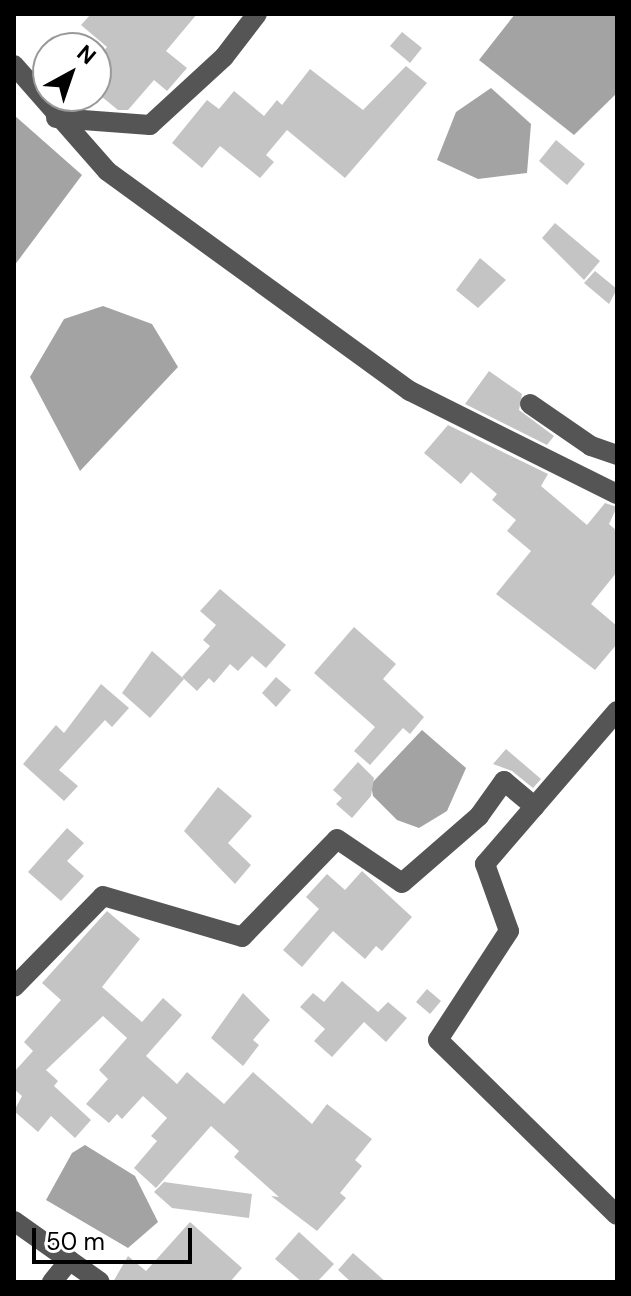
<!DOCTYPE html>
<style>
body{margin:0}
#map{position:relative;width:631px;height:1296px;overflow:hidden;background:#fff;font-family:"DM Sans",sans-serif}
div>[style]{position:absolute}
.water>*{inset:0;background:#a3a3a3}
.building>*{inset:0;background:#c4c4c4}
.minor>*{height:20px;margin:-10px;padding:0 10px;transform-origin:10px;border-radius:10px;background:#555}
span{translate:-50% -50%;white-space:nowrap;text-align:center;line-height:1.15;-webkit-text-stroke:8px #fff;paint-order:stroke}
.frame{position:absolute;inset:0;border:16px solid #000;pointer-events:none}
.north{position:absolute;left:32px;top:32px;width:80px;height:80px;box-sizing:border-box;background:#fff;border:2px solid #999;border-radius:50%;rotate:40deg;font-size:22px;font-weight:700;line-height:32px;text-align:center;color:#000}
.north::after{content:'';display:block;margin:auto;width:28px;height:36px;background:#000;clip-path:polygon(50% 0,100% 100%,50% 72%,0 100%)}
.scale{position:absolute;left:32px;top:1228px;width:160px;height:36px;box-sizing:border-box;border:4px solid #000;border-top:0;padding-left:10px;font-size:24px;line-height:28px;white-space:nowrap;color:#000;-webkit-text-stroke:6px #fff;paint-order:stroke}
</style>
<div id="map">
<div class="water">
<div style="clip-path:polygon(515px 14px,617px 14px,617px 93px,574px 135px,479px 60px)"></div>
<div style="clip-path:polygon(491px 88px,531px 124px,527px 173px,478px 179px,437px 160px,456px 112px)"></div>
<div style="clip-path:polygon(14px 115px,82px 175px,14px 266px)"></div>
<div style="clip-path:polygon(103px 306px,152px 324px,178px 367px,80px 471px,30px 377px,64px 319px)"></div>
<div style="clip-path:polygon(422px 730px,466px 768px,447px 811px,419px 828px,397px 820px,373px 796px,371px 784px)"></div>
<div style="clip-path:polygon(85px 1145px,135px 1176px,158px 1222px,128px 1248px,46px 1200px,72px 1153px)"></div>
</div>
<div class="building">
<div style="clip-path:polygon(91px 14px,197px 14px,166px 51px,187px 68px,167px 91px,154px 80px,128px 110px,118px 110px,96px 92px,106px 77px,96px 69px,96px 60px,107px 47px,81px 25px)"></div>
<div style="clip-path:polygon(402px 32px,422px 48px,410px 63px,390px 46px)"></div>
<div style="clip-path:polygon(406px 66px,427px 83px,345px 178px,287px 130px,266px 155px,274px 162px,260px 178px,220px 146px,202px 168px,172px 143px,207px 100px,219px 109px,234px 91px,264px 116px,277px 100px,282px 105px,310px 69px,363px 110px)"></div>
<div style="clip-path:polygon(556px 140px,585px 164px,567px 185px,539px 161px)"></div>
<div style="clip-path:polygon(555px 223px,600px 261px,584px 280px,542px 238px)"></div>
<div style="clip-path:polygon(480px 258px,506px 280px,478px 308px,456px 290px)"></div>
<div style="clip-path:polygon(595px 271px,617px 289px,609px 304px,584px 283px)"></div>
<div style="clip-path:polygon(489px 371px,522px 394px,519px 410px,554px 436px,547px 445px,465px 404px)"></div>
<div style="clip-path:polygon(448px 425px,548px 474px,541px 486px,587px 525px,605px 503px,617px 507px,609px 524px,617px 531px,617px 572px,591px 604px,617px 626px,617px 644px,595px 670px,496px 594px,531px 551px,507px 531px,516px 520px,492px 500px,497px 494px,471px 472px,461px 484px,424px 453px)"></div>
<div style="clip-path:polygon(220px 589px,286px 645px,266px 668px,252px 656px,238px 671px,230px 664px,214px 683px,209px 678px,197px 691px,182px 677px,210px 646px,203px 640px,216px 625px,200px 611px)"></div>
<div style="clip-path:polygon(354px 627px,396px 664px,383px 679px,424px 717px,410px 734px,403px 728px,370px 765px,354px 751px,375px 727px,314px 673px)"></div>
<div style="clip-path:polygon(152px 651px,184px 679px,150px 718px,122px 693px)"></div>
<div style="clip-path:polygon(276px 677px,291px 690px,276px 707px,262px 693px)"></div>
<div style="clip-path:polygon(101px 684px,129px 708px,112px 727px,105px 720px,59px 770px,78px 786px,64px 801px,23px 764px,56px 725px,64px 733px)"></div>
<div style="clip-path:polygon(506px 749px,541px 779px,533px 788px,512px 771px,493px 764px)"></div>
<div style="clip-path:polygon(358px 762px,374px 778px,371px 796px,352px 818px,336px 804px,342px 798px,333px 790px)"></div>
<div style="clip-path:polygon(218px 787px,252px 816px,228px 843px,251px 865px,235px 884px,184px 831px)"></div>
<div style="clip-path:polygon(67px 828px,84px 843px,67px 861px,84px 876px,61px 901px,28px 872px)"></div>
<div style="clip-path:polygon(362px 871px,412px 917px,382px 951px,376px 946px,365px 959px,333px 931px,302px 967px,283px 950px,319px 909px,306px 897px,327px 874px,345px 890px)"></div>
<div style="clip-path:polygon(107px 911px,140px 939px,102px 987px,142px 1022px,163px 998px,182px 1015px,146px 1056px,177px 1084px,187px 1072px,224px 1104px,253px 1072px,312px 1124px,327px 1104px,372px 1139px,355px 1160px,362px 1166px,340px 1193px,346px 1198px,317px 1231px,271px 1196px,279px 1197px,234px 1157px,239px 1151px,211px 1126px,156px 1188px,134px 1168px,157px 1141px,151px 1136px,167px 1118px,143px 1096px,122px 1119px,117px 1114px,109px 1123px,86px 1104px,108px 1079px,99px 1070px,127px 1038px,103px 1016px,46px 1070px,58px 1081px,54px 1086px,91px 1120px,75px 1138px,51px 1116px,38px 1132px,14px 1111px,22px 1096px,14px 1089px,14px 1072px,33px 1051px,24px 1042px,61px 1000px,42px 983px)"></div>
<div style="clip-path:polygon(342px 981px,378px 1012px,388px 1002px,407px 1018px,386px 1042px,364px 1022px,332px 1057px,314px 1041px,325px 1029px,300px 1007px,313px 993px,324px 1002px)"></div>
<div style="clip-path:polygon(427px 989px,441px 1001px,430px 1014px,416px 1002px)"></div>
<div style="clip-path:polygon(243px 993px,270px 1020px,253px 1040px,259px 1045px,243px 1066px,211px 1038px)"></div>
<div style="clip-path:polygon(164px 1182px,252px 1194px,249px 1218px,172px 1208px,154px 1192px)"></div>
<div style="clip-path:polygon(190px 1222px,242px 1268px,230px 1282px,113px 1282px,128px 1256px,146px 1271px)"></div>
<div style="clip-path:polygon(299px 1232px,334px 1264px,317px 1282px,302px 1282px,275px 1259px)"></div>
<div style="clip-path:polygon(353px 1253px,386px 1282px,351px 1282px,338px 1270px)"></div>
</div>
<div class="minor">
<div style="left:14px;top:65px;width:141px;rotate:48.7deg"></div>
<div style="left:107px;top:171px;width:374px;rotate:36deg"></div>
<div style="left:410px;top:391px;width:231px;rotate:26.5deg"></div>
<div style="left:56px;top:118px;width:94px;rotate:4.3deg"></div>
<div style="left:150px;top:125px;width:100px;rotate:-42.6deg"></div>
<div style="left:224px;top:57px;width:54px;rotate:-52.5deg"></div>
<div style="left:530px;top:404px;width:74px;rotate:34.5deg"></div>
<div style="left:591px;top:446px;width:28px;rotate:19deg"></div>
<div style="left:617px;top:711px;width:202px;rotate:130.8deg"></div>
<div style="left:485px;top:864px;width:71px;rotate:70.3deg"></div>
<div style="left:509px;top:931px;width:130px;rotate:123.1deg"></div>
<div style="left:438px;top:1040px;width:250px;rotate:44.4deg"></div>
<div style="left:14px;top:987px;width:127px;rotate:-45.6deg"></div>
<div style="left:103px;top:896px;width:145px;rotate:16.4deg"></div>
<div style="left:242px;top:937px;width:136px;rotate:-45.9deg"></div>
<div style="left:337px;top:839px;width:78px;rotate:34.1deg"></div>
<div style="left:402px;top:883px;width:102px;rotate:-41deg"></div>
<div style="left:479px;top:816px;width:43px;rotate:-54.5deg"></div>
<div style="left:504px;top:781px;width:40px;rotate:40deg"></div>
<div style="left:14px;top:1221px;width:105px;rotate:35.3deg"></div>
<div style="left:52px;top:1282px;width:28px;rotate:-51deg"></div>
</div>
<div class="frame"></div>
<div class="north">N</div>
<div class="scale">50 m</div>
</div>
